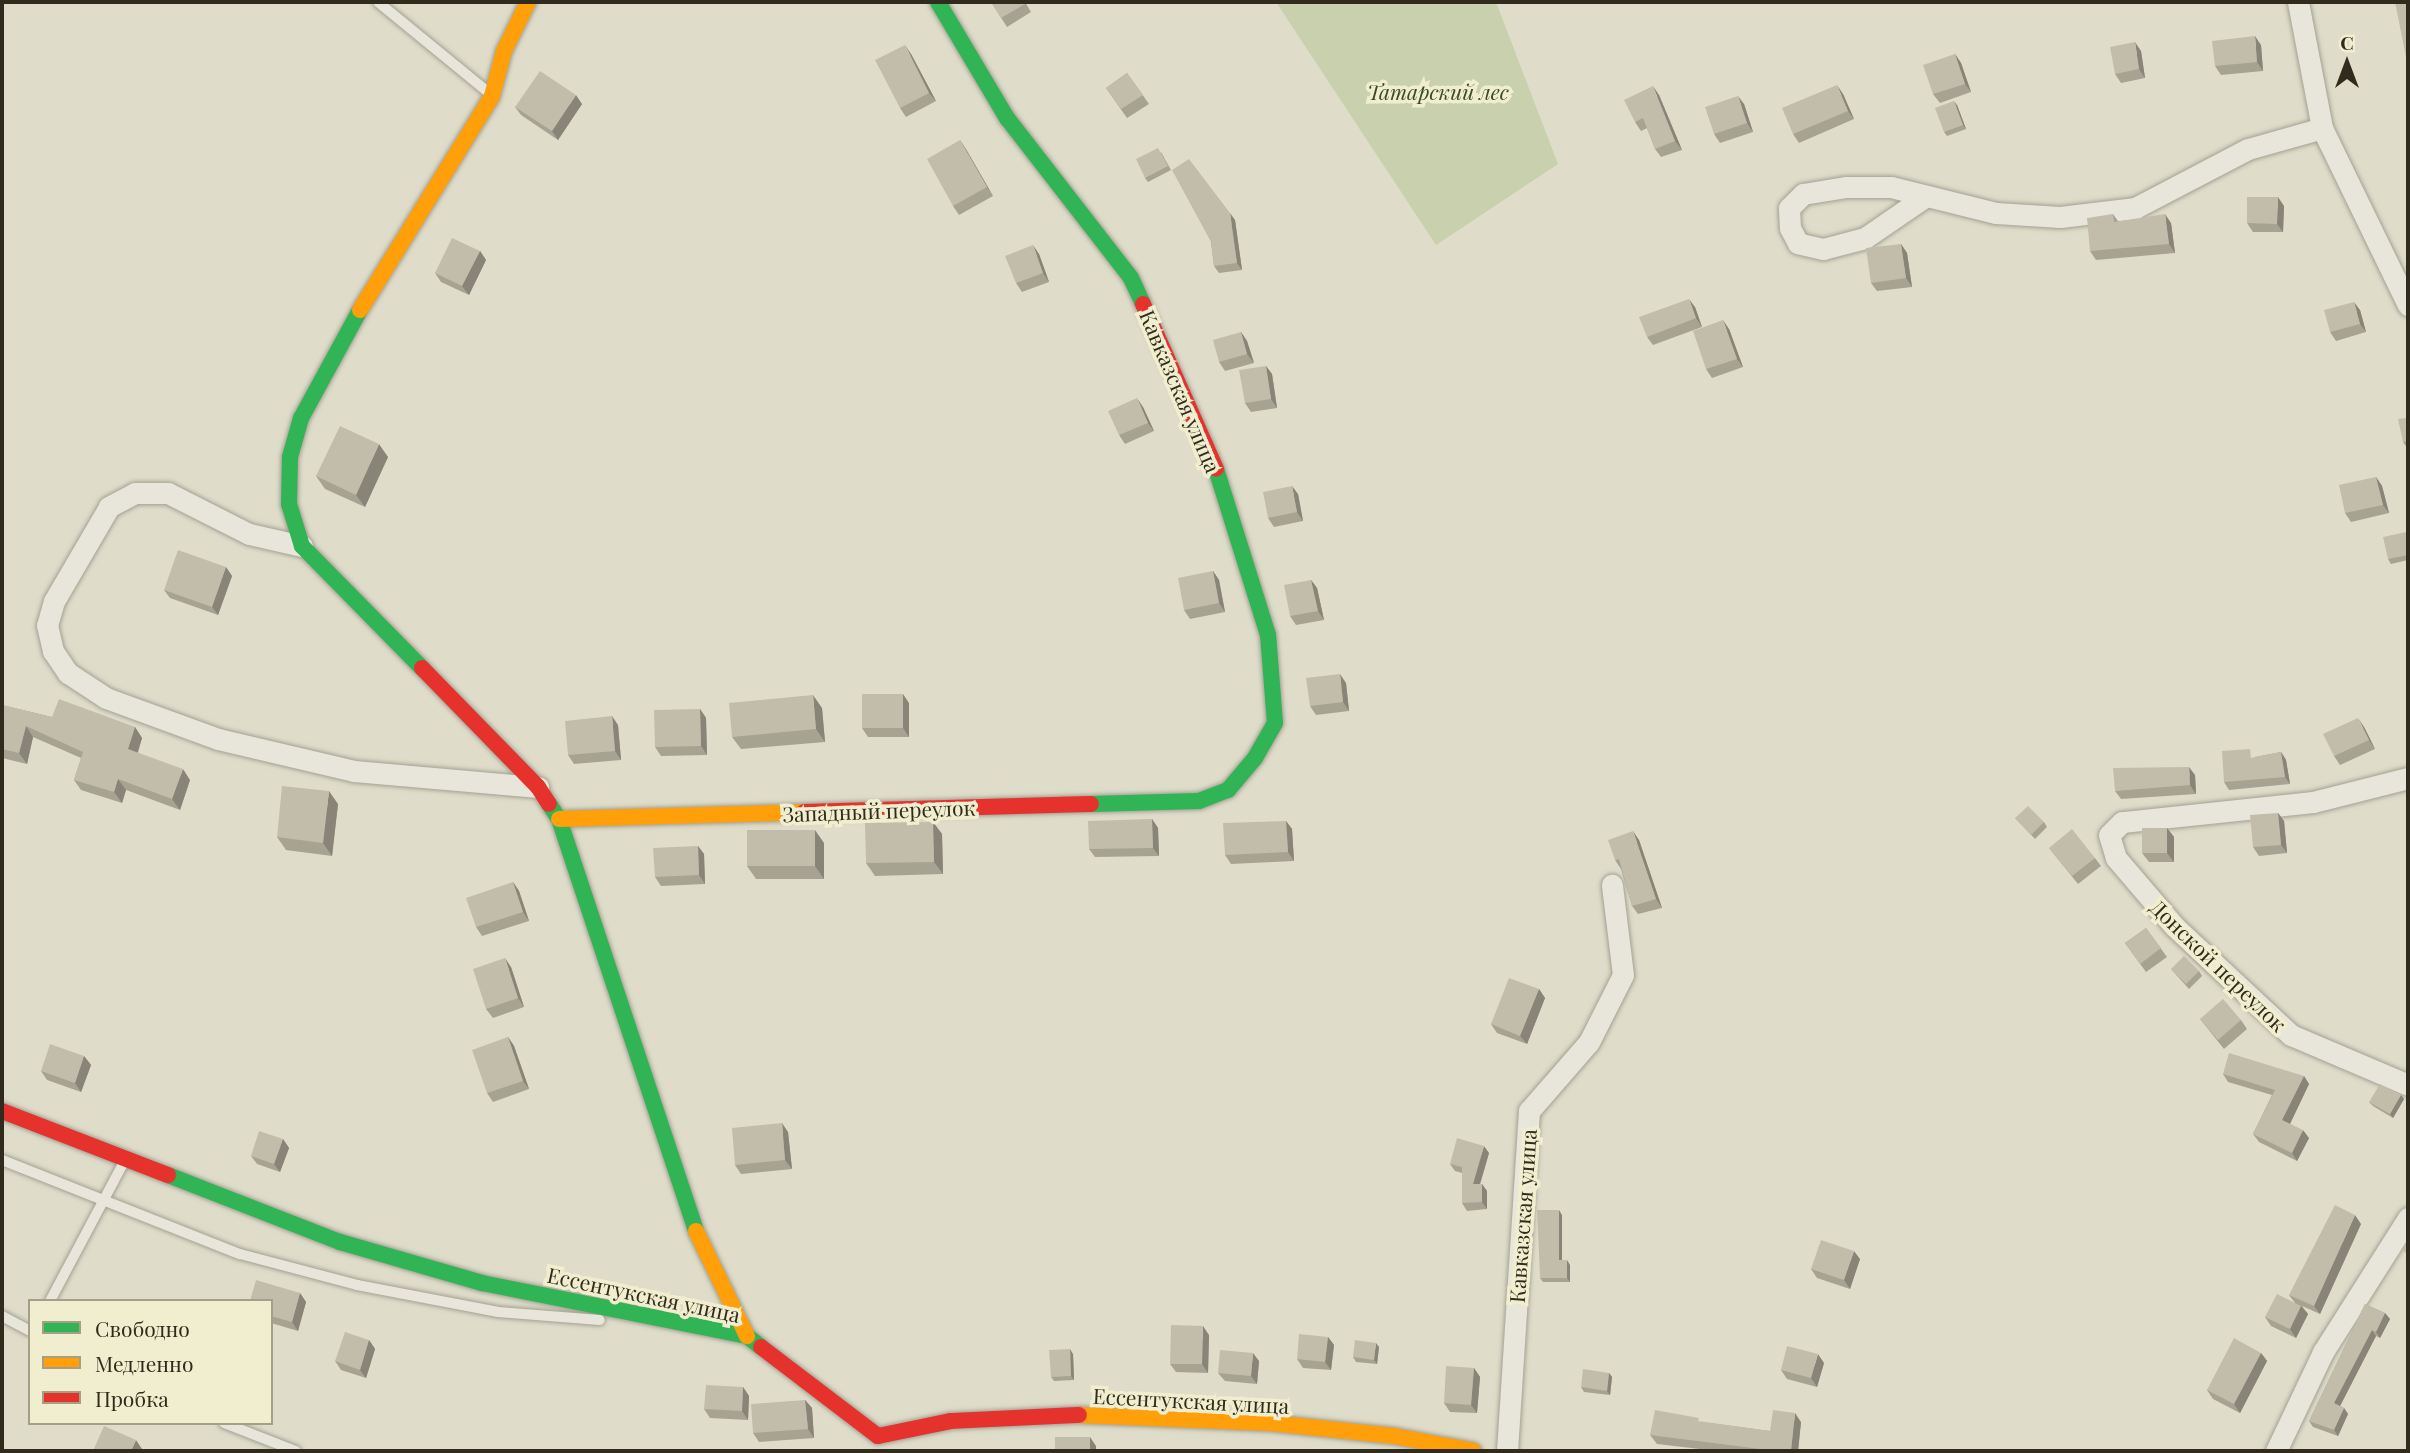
<!DOCTYPE html>
<meta charset="utf-8">
<style>
body{margin:0}
#map{position:relative;width:2410px;height:1453px;overflow:hidden;background:#dfddca;font-family:"Playfair Display",serif}
div>[style]{position:absolute}
.green>*{inset:0;background:#c8d0ad}
.roads{filter:drop-shadow(0 0 2px #a4a193) drop-shadow(0 0 2px #a4a193)}
.lane>*{height:10px;margin:-5px;padding:0 5px;transform-origin:5px;border-radius:5px;background:#e8e6db}
.street>*{height:21px;margin:-10.5px;padding:0 10.5px;transform-origin:10.5px;border-radius:10.5px;background:#e8e6db}
.fast>*{height:16px;margin:-8px;padding:0 8px;transform-origin:8px;border-radius:8px;background:#30b455}
.slow>*{height:16px;margin:-8px;padding:0 8px;transform-origin:8px;border-radius:8px;background:#ff9f0a}
.jam>*{height:16px;margin:-8px;padding:0 8px;transform-origin:8px;border-radius:8px;background:#e5322d}
.wall>*{inset:0;background:#a7a393}
.shaded-wall>*{inset:0;background:#888478}
.building>*{inset:0;background:#c2bdab}
span{translate:-50% -50%;white-space:nowrap;text-align:center;line-height:1.15;-webkit-text-stroke:7px #f1eecf;paint-order:stroke}
.park-label{font-size:21px;color:#3a4b26;font-style:italic}
.street-label{font-size:21px;color:#312b1d}
.frame{position:absolute;inset:0;border:4px solid #312b1d;pointer-events:none}
.legend{position:absolute;left:28px;top:1299px;width:245px;height:126px;box-sizing:border-box;background:#f1eecf;border:2px solid #a4a088;margin:0;padding:9px 12px;list-style:none;font-size:21px;color:#312b1d}
.legend li{display:flex;align-items:center;gap:14px;height:35px}
.legend b{width:35px;border:2px solid #a4a088}
.north{position:absolute;left:2312px;top:28px;width:70px;height:70px;-webkit-text-stroke:5px #f1eecf;paint-order:stroke;rotate:0deg;font-size:19px;font-weight:700;line-height:28px;text-align:center;color:#312b1d}
.north::after{content:'';display:block;margin:auto;width:24px;height:32px;background:#312b1d;clip-path:polygon(50% 0,100% 100%,50% 72%,0 100%)}
</style>
<div id="map">
<div class="green">
<div style="clip-path:polygon(1276px 2px,1496px 2px,1558px 164px,1436px 245px)"></div>
</div>
<div class="roads">
<div class="lane">
<div style="left:378px;top:2px;width:144px;rotate:39.3deg"></div>
<div style="left:2px;top:1160px;width:256px;rotate:21.6deg"></div>
<div style="left:240px;top:1254px;width:121px;rotate:14.8deg"></div>
<div style="left:357px;top:1285px;width:144px;rotate:10.8deg"></div>
<div style="left:498px;top:1312px;width:102px;rotate:4.5deg"></div>
<div style="left:50px;top:1301px;width:160px;rotate:-62deg"></div>
<div style="left:2px;top:1316px;width:32px;rotate:28deg"></div>
<div style="left:224px;top:1423px;width:77px;rotate:21.3deg"></div>
</div>
<div class="street">
<div style="left:2298px;top:2px;width:128px;rotate:79.2deg"></div>
<div style="left:2322px;top:128px;width:197px;rotate:64.1deg"></div>
<div style="left:1926px;top:196px;width:74px;rotate:145.5deg"></div>
<div style="left:1865px;top:238px;width:43px;rotate:165.3deg"></div>
<div style="left:1823px;top:249px;width:26px;rotate:-167deg"></div>
<div style="left:1798px;top:243px;width:17px;rotate:-118deg"></div>
<div style="left:1790px;top:228px;width:20px;rotate:-93deg"></div>
<div style="left:1789px;top:208px;width:20px;rotate:-45deg"></div>
<div style="left:1803px;top:194px;width:44px;rotate:-9.2deg"></div>
<div style="left:1846px;top:187px;width:45px"></div>
<div style="left:1891px;top:187px;width:108px;rotate:13.9deg"></div>
<div style="left:1996px;top:213px;width:64px;rotate:3.6deg"></div>
<div style="left:2060px;top:217px;width:76px;rotate:-6.8deg"></div>
<div style="left:2135px;top:208px;width:127px;rotate:-27.6deg"></div>
<div style="left:2248px;top:149px;width:77px;rotate:-15.8deg"></div>
<div style="left:302px;top:546px;width:54px;rotate:-167.2deg"></div>
<div style="left:249px;top:534px;width:91px;rotate:-153.2deg"></div>
<div style="left:168px;top:493px;width:33px;rotate:180deg"></div>
<div style="left:135px;top:493px;width:30px;rotate:152deg"></div>
<div style="left:109px;top:507px;width:109px;rotate:120.3deg"></div>
<div style="left:54px;top:601px;width:25px;rotate:106deg"></div>
<div style="left:47px;top:625px;width:27px;rotate:77deg"></div>
<div style="left:53px;top:651px;width:27px;rotate:56deg"></div>
<div style="left:68px;top:673px;width:45px;rotate:33.3deg"></div>
<div style="left:106px;top:698px;width:119px;rotate:20.1deg"></div>
<div style="left:218px;top:739px;width:140px;rotate:13.2deg"></div>
<div style="left:354px;top:771px;width:185px;rotate:5deg"></div>
<div style="left:2408px;top:778px;width:98px;rotate:165.8deg"></div>
<div style="left:2313px;top:802px;width:192px;rotate:174deg"></div>
<div style="left:2122px;top:822px;width:18px;rotate:135deg"></div>
<div style="left:2109px;top:835px;width:24px;rotate:73deg"></div>
<div style="left:2116px;top:858px;width:89px;rotate:49.5deg"></div>
<div style="left:2174px;top:926px;width:160px;rotate:43deg"></div>
<div style="left:2291px;top:1035px;width:127px;rotate:23.1deg"></div>
<div style="left:1507px;top:1451px;width:341px;rotate:-86.3deg"></div>
<div style="left:1529px;top:1111px;width:91px;rotate:-49deg"></div>
<div style="left:1589px;top:1042px;width:75px;rotate:-63.1deg"></div>
<div style="left:1623px;top:975px;width:91px;rotate:-97deg"></div>
<div style="left:2276px;top:1451px;width:110px;rotate:-64.6deg"></div>
<div style="left:2323px;top:1352px;width:159px;rotate:-57.6deg"></div>
</div>
<div class="fast">
<div style="left:938px;top:2px;width:135px;rotate:59.3deg"></div>
<div style="left:1007px;top:118px;width:202px;rotate:52.2deg"></div>
<div style="left:1131px;top:278px;width:29px;rotate:65deg"></div>
<div style="left:360px;top:310px;width:123px;rotate:118.6deg"></div>
<div style="left:301px;top:418px;width:41px;rotate:105.8deg"></div>
<div style="left:290px;top:457px;width:47px;rotate:91.2deg"></div>
<div style="left:289px;top:504px;width:44px;rotate:72.8deg"></div>
<div style="left:302px;top:546px;width:171px;rotate:45.5deg"></div>
<div style="left:549px;top:804px;width:18px;rotate:56deg"></div>
<div style="left:559px;top:819px;width:434px;rotate:71.6deg"></div>
<div style="left:1091px;top:804px;width:108px;rotate:-1.6deg"></div>
<div style="left:1199px;top:801px;width:31px;rotate:-21deg"></div>
<div style="left:1228px;top:790px;width:42px;rotate:-49.8deg"></div>
<div style="left:1255px;top:758px;width:40px;rotate:-60.3deg"></div>
<div style="left:1275px;top:723px;width:88px;rotate:-94.5deg"></div>
<div style="left:1268px;top:635px;width:174px;rotate:-107.4deg"></div>
<div style="left:168px;top:1175px;width:185px;rotate:21.3deg"></div>
<div style="left:340px;top:1242px;width:148px;rotate:16.1deg"></div>
<div style="left:482px;top:1283px;width:270px;rotate:11.3deg"></div>
<div style="left:747px;top:1336px;width:18px;rotate:38deg"></div>
</div>
<div class="slow">
<div style="left:360px;top:310px;width:251px;rotate:-58.3deg"></div>
<div style="left:492px;top:96px;width:47px;rotate:-75.1deg"></div>
<div style="left:504px;top:51px;width:55px;rotate:-63.9deg"></div>
<div style="left:559px;top:819px;width:245px;rotate:-1.6deg"></div>
<div style="left:696px;top:1231px;width:117px;rotate:64.1deg"></div>
<div style="left:1079px;top:1415px;width:192px;rotate:2.4deg"></div>
<div style="left:1271px;top:1423px;width:124px;rotate:6deg"></div>
<div style="left:1394px;top:1436px;width:81px;rotate:10.6deg"></div>
</div>
<div class="jam">
<div style="left:1143px;top:304px;width:180px;rotate:66.1deg"></div>
<div style="left:422px;top:668px;width:166px;rotate:45.7deg"></div>
<div style="left:538px;top:787px;width:20px;rotate:57deg"></div>
<div style="left:804px;top:812px;width:287px;rotate:-1.6deg"></div>
<div style="left:2px;top:1111px;width:178px;rotate:21.1deg"></div>
<div style="left:761px;top:1347px;width:147px;rotate:37.3deg"></div>
<div style="left:878px;top:1436px;width:75px;rotate:-11.6deg"></div>
<div style="left:951px;top:1421px;width:128px;rotate:-2.7deg"></div>
</div>
</div>
<div class="wall">
<div style="clip-path:polygon(991px 2px,1025px 2px,1031px 12px,1007px 27px)"></div>
<div style="clip-path:polygon(2261px 45px,2263px 71px,2221px 75px,2215px 66px)"></div>
<div style="clip-path:polygon(2141px 51px,2145px 78px,2121px 83px,2115px 74px)"></div>
<div style="clip-path:polygon(911px 54px,936px 101px,906px 117px,900px 108px)"></div>
<div style="clip-path:polygon(1955px 54px,1961px 63px,1971px 92px,1940px 103px,1933px 94px)"></div>
<div style="clip-path:polygon(1127px 73px,1149px 104px,1127px 118px,1106px 88px)"></div>
<div style="clip-path:polygon(1843px 94px,1854px 119px,1799px 143px,1793px 134px)"></div>
<div style="clip-path:polygon(1659px 95px,1682px 150px,1661px 157px,1655px 149px,1647px 128px,1641px 131px,1635px 122px)"></div>
<div style="clip-path:polygon(582px 104px,558px 140px,521px 115px,515px 107px)"></div>
<div style="clip-path:polygon(1744px 104px,1753px 132px,1720px 143px,1714px 134px)"></div>
<div style="clip-path:polygon(1957px 105px,1966px 129px,1947px 136px,1944px 132px)"></div>
<div style="clip-path:polygon(960px 140px,993px 196px,959px 215px,953px 206px)"></div>
<div style="clip-path:polygon(1161px 152px,1171px 170px,1148px 182px,1145px 178px)"></div>
<div style="clip-path:polygon(2284px 206px,2283px 232px,2253px 232px,2247px 223px)"></div>
<div style="clip-path:polygon(2113px 214px,2118px 221px,2171px 223px,2175px 253px,2096px 260px,2090px 251px)"></div>
<div style="clip-path:polygon(1235px 220px,1242px 270px,1219px 273px,1214px 266px,1211px 242px)"></div>
<div style="clip-path:polygon(1901px 244px,1907px 253px,1912px 287px,1877px 291px,1871px 283px)"></div>
<div style="clip-path:polygon(480px 251px,486px 260px,469px 295px,441px 282px,435px 273px)"></div>
<div style="clip-path:polygon(1039px 254px,1049px 282px,1022px 292px,1016px 283px)"></div>
<div style="clip-path:polygon(1695px 307px,1702px 327px,1653px 345px,1647px 337px)"></div>
<div style="clip-path:polygon(2360px 310px,2366px 332px,2336px 341px,2330px 332px)"></div>
<div style="clip-path:polygon(1729px 329px,1743px 367px,1712px 378px,1706px 369px)"></div>
<div style="clip-path:polygon(1241px 332px,1247px 341px,1254px 363px,1225px 371px,1219px 362px)"></div>
<div style="clip-path:polygon(1266px 366px,1272px 374px,1277px 408px,1251px 412px,1245px 403px)"></div>
<div style="clip-path:polygon(1143px 407px,1154px 431px,1125px 444px,1119px 435px)"></div>
<div style="clip-path:polygon(2408px 418px,2408px 449px,2403px 442px)"></div>
<div style="clip-path:polygon(388px 457px,365px 507px,325px 489px,316px 476px)"></div>
<div style="clip-path:polygon(2376px 477px,2382px 486px,2389px 513px,2351px 522px,2345px 513px)"></div>
<div style="clip-path:polygon(1298px 494px,1303px 521px,1274px 527px,1268px 518px)"></div>
<div style="clip-path:polygon(2408px 535px,2408px 560px,2391px 564px,2388px 559px)"></div>
<div style="clip-path:polygon(226px 567px,232px 576px,218px 615px,170px 598px,164px 590px)"></div>
<div style="clip-path:polygon(1213px 571px,1219px 580px,1225px 612px,1190px 619px,1184px 610px)"></div>
<div style="clip-path:polygon(1311px 580px,1317px 588px,1324px 620px,1296px 625px,1290px 616px)"></div>
<div style="clip-path:polygon(1346px 683px,1349px 711px,1316px 715px,1310px 706px)"></div>
<div style="clip-path:polygon(909px 703px,909px 737px,868px 737px,862px 728px)"></div>
<div style="clip-path:polygon(2px 705px,52px 717px,135px 727px,142px 738px,138px 753px,190px 780px,180px 810px,126px 790px,122px 803px,81px 790px,74px 780px,81px 758px,33px 737px,27px 764px,2px 758px)"></div>
<div style="clip-path:polygon(822px 708px,825px 742px,741px 749px,732px 737px)"></div>
<div style="clip-path:polygon(700px 709px,706px 718px,707px 755px,661px 756px,655px 747px)"></div>
<div style="clip-path:polygon(618px 725px,621px 760px,574px 764px,568px 755px)"></div>
<div style="clip-path:polygon(2364px 727px,2375px 749px,2340px 765px,2334px 756px)"></div>
<div style="clip-path:polygon(2281px 752px,2286px 760px,2290px 784px,2229px 790px,2224px 782px,2255px 757px)"></div>
<div style="clip-path:polygon(2195px 775px,2196px 794px,2121px 799px,2115px 791px)"></div>
<div style="clip-path:polygon(338px 804px,332px 856px,286px 850px,277px 837px)"></div>
<div style="clip-path:polygon(2278px 813px,2284px 821px,2287px 853px,2259px 856px,2253px 847px)"></div>
<div style="clip-path:polygon(2015px 818px,2044px 822px,2047px 827px,2035px 839px)"></div>
<div style="clip-path:polygon(1152px 819px,1158px 828px,1159px 856px,1095px 857px,1089px 849px)"></div>
<div style="clip-path:polygon(1286px 821px,1292px 829px,1294px 861px,1231px 864px,1225px 855px)"></div>
<div style="clip-path:polygon(933px 822px,942px 834px,943px 874px,875px 876px,866px 863px)"></div>
<div style="clip-path:polygon(2167px 828px,2174px 837px,2174px 862px,2149px 862px,2142px 853px)"></div>
<div style="clip-path:polygon(1639px 840px,1662px 908px,1638px 914px,1632px 906px,1621px 869px,1615px 860px)"></div>
<div style="clip-path:polygon(824px 843px,824px 879px,756px 879px,747px 866px)"></div>
<div style="clip-path:polygon(698px 846px,704px 854px,705px 884px,661px 886px,655px 877px)"></div>
<div style="clip-path:polygon(2049px 848px,2095px 858px,2101px 866px,2078px 884px)"></div>
<div style="clip-path:polygon(513px 882px,519px 891px,529px 921px,482px 936px,476px 927px)"></div>
<div style="clip-path:polygon(2146px 928px,2167px 957px,2146px 972px,2125px 943px)"></div>
<div style="clip-path:polygon(511px 967px,524px 1007px,493px 1018px,486px 1009px)"></div>
<div style="clip-path:polygon(2171px 969px,2199px 971px,2202px 976px,2189px 989px)"></div>
<div style="clip-path:polygon(1539px 989px,1545px 998px,1527px 1044px,1497px 1033px,1491px 1024px)"></div>
<div style="clip-path:polygon(2200px 1019px,2241px 1020px,2247px 1029px,2224px 1049px)"></div>
<div style="clip-path:polygon(508px 1037px,514px 1046px,529px 1089px,493px 1102px,487px 1093px)"></div>
<div style="clip-path:polygon(84px 1056px,91px 1065px,81px 1092px,47px 1080px,41px 1071px)"></div>
<div style="clip-path:polygon(2223px 1074px,2304px 1076px,2309px 1084px,2290px 1124px,2309px 1138px,2297px 1161px,2259px 1142px,2253px 1134px,2272px 1095px,2228px 1082px)"></div>
<div style="clip-path:polygon(2401px 1095px,2404px 1099px,2393px 1118px,2373px 1106px,2369px 1102px)"></div>
<div style="clip-path:polygon(788px 1132px,792px 1169px,741px 1174px,735px 1165px)"></div>
<div style="clip-path:polygon(283px 1139px,289px 1148px,280px 1172px,257px 1164px,251px 1156px)"></div>
<div style="clip-path:polygon(1489px 1153px,1480px 1184px,1482px 1184px,1487px 1191px,1487px 1209px,1467px 1211px,1462px 1203px,1462px 1173px,1455px 1171px,1450px 1164px)"></div>
<div style="clip-path:polygon(1562px 1215px,1562px 1260px,1570px 1265px,1570px 1282px,1543px 1282px,1540px 1278px)"></div>
<div style="clip-path:polygon(2361px 1224px,2320px 1314px,2302px 1306px,2308px 1314px,2296px 1338px,2271px 1326px,2265px 1317px,2295px 1303px,2289px 1295px)"></div>
<div style="clip-path:polygon(1860px 1259px,1850px 1289px,1817px 1278px,1811px 1269px)"></div>
<div style="clip-path:polygon(300px 1293px,306px 1302px,298px 1331px,271px 1323px,271px 1301px)"></div>
<div style="clip-path:polygon(2365px 1304px,2385px 1313px,2390px 1319px,2380px 1338px,2376px 1336px,2340px 1406px,2344px 1408px,2348px 1414px,2338px 1436px,2313px 1427px,2309px 1421px)"></div>
<div style="clip-path:polygon(1209px 1335px,1208px 1373px,1176px 1372px,1170px 1364px)"></div>
<div style="clip-path:polygon(1328px 1337px,1334px 1345px,1331px 1370px,1303px 1368px,1297px 1359px)"></div>
<div style="clip-path:polygon(369px 1340px,375px 1349px,366px 1378px,341px 1370px,335px 1361px)"></div>
<div style="clip-path:polygon(1379px 1347px,1377px 1364px,1356px 1362px,1353px 1357px)"></div>
<div style="clip-path:polygon(2261px 1353px,2267px 1361px,2240px 1413px,2213px 1399px,2207px 1390px)"></div>
<div style="clip-path:polygon(1073px 1354px,1074px 1380px,1054px 1381px,1051px 1377px)"></div>
<div style="clip-path:polygon(1259px 1361px,1257px 1384px,1225px 1381px,1218px 1373px)"></div>
<div style="clip-path:polygon(1824px 1363px,1817px 1387px,1787px 1379px,1781px 1370px)"></div>
<div style="clip-path:polygon(1474px 1368px,1480px 1377px,1477px 1413px,1450px 1412px,1444px 1403px)"></div>
<div style="clip-path:polygon(1609px 1373px,1612px 1377px,1610px 1395px,1584px 1392px,1581px 1387px)"></div>
<div style="clip-path:polygon(743px 1387px,749px 1396px,748px 1420px,710px 1418px,704px 1409px)"></div>
<div style="clip-path:polygon(805px 1400px,812px 1408px,814px 1438px,759px 1442px,753px 1433px)"></div>
<div style="clip-path:polygon(1702px 1422px,1770px 1431px,1801px 1422px,1798px 1451px,1717px 1451px,1657px 1444px,1650px 1435px)"></div>
</div>
<div class="shaded-wall">
<div style="clip-path:polygon(2255px 36px,2261px 45px,2263px 71px,2257px 62px)"></div>
<div style="clip-path:polygon(2135px 42px,2141px 51px,2145px 78px,2139px 69px)"></div>
<div style="clip-path:polygon(905px 45px,911px 54px,936px 101px,929px 93px)"></div>
<div style="clip-path:polygon(1955px 54px,1961px 63px,1971px 92px,1965px 84px)"></div>
<div style="clip-path:polygon(1837px 85px,1843px 94px,1854px 119px,1848px 111px)"></div>
<div style="clip-path:polygon(1653px 86px,1659px 95px,1682px 150px,1675px 141px)"></div>
<div style="clip-path:polygon(576px 95px,582px 104px,558px 140px,552px 131px)"></div>
<div style="clip-path:polygon(1738px 96px,1744px 104px,1753px 132px,1747px 123px)"></div>
<div style="clip-path:polygon(1954px 101px,1957px 105px,1966px 129px,1963px 125px)"></div>
<div style="clip-path:polygon(960px 140px,966px 149px,993px 196px,987px 187px)"></div>
<div style="clip-path:polygon(2278px 197px,2284px 206px,2283px 232px,2277px 224px)"></div>
<div style="clip-path:polygon(1230px 213px,1235px 220px,1242px 270px,1237px 263px)"></div>
<div style="clip-path:polygon(2165px 214px,2171px 223px,2175px 253px,2169px 244px)"></div>
<div style="clip-path:polygon(1901px 244px,1907px 253px,1912px 287px,1906px 278px)"></div>
<div style="clip-path:polygon(1033px 245px,1039px 254px,1049px 282px,1043px 273px)"></div>
<div style="clip-path:polygon(480px 251px,486px 260px,469px 295px,462px 286px)"></div>
<div style="clip-path:polygon(1689px 299px,1695px 307px,1702px 327px,1696px 318px)"></div>
<div style="clip-path:polygon(2354px 302px,2360px 310px,2366px 332px,2360px 324px)"></div>
<div style="clip-path:polygon(1723px 320px,1729px 329px,1743px 367px,1737px 359px)"></div>
<div style="clip-path:polygon(1241px 332px,1247px 341px,1254px 363px,1247px 354px)"></div>
<div style="clip-path:polygon(1266px 366px,1272px 374px,1277px 408px,1271px 399px)"></div>
<div style="clip-path:polygon(1137px 398px,1143px 407px,1154px 431px,1148px 423px)"></div>
<div style="clip-path:polygon(379px 444px,388px 457px,365px 507px,356px 495px)"></div>
<div style="clip-path:polygon(2376px 477px,2382px 486px,2389px 513px,2383px 505px)"></div>
<div style="clip-path:polygon(1292px 486px,1298px 494px,1303px 521px,1297px 512px)"></div>
<div style="clip-path:polygon(226px 567px,232px 576px,218px 615px,212px 607px)"></div>
<div style="clip-path:polygon(1213px 571px,1219px 580px,1225px 612px,1219px 603px)"></div>
<div style="clip-path:polygon(1311px 580px,1317px 588px,1324px 620px,1318px 611px)"></div>
<div style="clip-path:polygon(1340px 674px,1346px 683px,1349px 711px,1343px 702px)"></div>
<div style="clip-path:polygon(903px 694px,909px 703px,909px 737px,903px 728px)"></div>
<div style="clip-path:polygon(813px 695px,822px 708px,825px 742px,816px 729px)"></div>
<div style="clip-path:polygon(700px 709px,706px 718px,707px 755px,701px 746px)"></div>
<div style="clip-path:polygon(612px 716px,618px 725px,621px 760px,615px 751px)"></div>
<div style="clip-path:polygon(2358px 718px,2364px 727px,2375px 749px,2369px 740px)"></div>
<div style="clip-path:polygon(26px 726px,33px 737px,27px 764px,19px 753px)"></div>
<div style="clip-path:polygon(135px 727px,142px 738px,135px 760px,128px 749px)"></div>
<div style="clip-path:polygon(2281px 752px,2286px 760px,2290px 784px,2285px 777px)"></div>
<div style="clip-path:polygon(2189px 767px,2195px 775px,2196px 794px,2190px 785px)"></div>
<div style="clip-path:polygon(183px 769px,190px 780px,180px 810px,172px 799px)"></div>
<div style="clip-path:polygon(118px 779px,126px 790px,122px 803px,114px 792px)"></div>
<div style="clip-path:polygon(329px 791px,338px 804px,332px 856px,323px 843px)"></div>
<div style="clip-path:polygon(2278px 813px,2284px 821px,2287px 853px,2281px 845px)"></div>
<div style="clip-path:polygon(1152px 819px,1158px 828px,1159px 856px,1153px 848px)"></div>
<div style="clip-path:polygon(1286px 821px,1292px 829px,1294px 861px,1288px 852px)"></div>
<div style="clip-path:polygon(933px 822px,942px 834px,943px 874px,934px 862px)"></div>
<div style="clip-path:polygon(2167px 828px,2174px 837px,2174px 862px,2167px 853px)"></div>
<div style="clip-path:polygon(815px 830px,824px 843px,824px 879px,815px 866px)"></div>
<div style="clip-path:polygon(1633px 831px,1639px 840px,1662px 908px,1656px 899px)"></div>
<div style="clip-path:polygon(698px 846px,704px 854px,705px 884px,699px 875px)"></div>
<div style="clip-path:polygon(513px 882px,519px 891px,529px 921px,523px 912px)"></div>
<div style="clip-path:polygon(505px 958px,511px 967px,524px 1007px,518px 998px)"></div>
<div style="clip-path:polygon(1539px 989px,1545px 998px,1527px 1044px,1520px 1036px)"></div>
<div style="clip-path:polygon(508px 1037px,514px 1046px,529px 1089px,523px 1081px)"></div>
<div style="clip-path:polygon(84px 1056px,91px 1065px,81px 1092px,75px 1083px)"></div>
<div style="clip-path:polygon(2304px 1076px,2309px 1084px,2288px 1128px,2282px 1120px)"></div>
<div style="clip-path:polygon(2401px 1095px,2404px 1099px,2393px 1118px,2390px 1114px)"></div>
<div style="clip-path:polygon(782px 1123px,788px 1132px,792px 1169px,785px 1160px)"></div>
<div style="clip-path:polygon(2303px 1130px,2309px 1138px,2297px 1161px,2292px 1153px)"></div>
<div style="clip-path:polygon(283px 1139px,289px 1148px,280px 1172px,274px 1164px)"></div>
<div style="clip-path:polygon(1484px 1146px,1489px 1153px,1478px 1191px,1473px 1184px)"></div>
<div style="clip-path:polygon(1482px 1184px,1487px 1191px,1487px 1209px,1482px 1202px)"></div>
<div style="clip-path:polygon(1559px 1210px,1562px 1215px,1562px 1265px,1559px 1260px)"></div>
<div style="clip-path:polygon(2355px 1215px,2361px 1224px,2320px 1314px,2314px 1306px)"></div>
<div style="clip-path:polygon(1854px 1251px,1860px 1259px,1850px 1289px,1844px 1280px)"></div>
<div style="clip-path:polygon(1567px 1260px,1570px 1265px,1570px 1282px,1567px 1278px)"></div>
<div style="clip-path:polygon(300px 1293px,306px 1302px,298px 1331px,292px 1322px)"></div>
<div style="clip-path:polygon(2301px 1306px,2308px 1314px,2296px 1338px,2290px 1329px)"></div>
<div style="clip-path:polygon(2385px 1313px,2390px 1319px,2380px 1338px,2376px 1332px)"></div>
<div style="clip-path:polygon(1203px 1326px,1209px 1335px,1208px 1373px,1202px 1364px)"></div>
<div style="clip-path:polygon(2372px 1330px,2376px 1336px,2338px 1410px,2334px 1403px)"></div>
<div style="clip-path:polygon(1328px 1337px,1334px 1345px,1331px 1370px,1325px 1362px)"></div>
<div style="clip-path:polygon(369px 1340px,375px 1349px,366px 1378px,360px 1370px)"></div>
<div style="clip-path:polygon(1376px 1343px,1379px 1347px,1377px 1364px,1374px 1360px)"></div>
<div style="clip-path:polygon(1070px 1349px,1073px 1354px,1074px 1380px,1071px 1376px)"></div>
<div style="clip-path:polygon(1253px 1353px,1259px 1361px,1257px 1384px,1251px 1376px)"></div>
<div style="clip-path:polygon(2261px 1353px,2267px 1361px,2240px 1413px,2234px 1404px)"></div>
<div style="clip-path:polygon(1818px 1354px,1824px 1363px,1817px 1387px,1811px 1378px)"></div>
<div style="clip-path:polygon(1474px 1368px,1480px 1377px,1477px 1413px,1471px 1405px)"></div>
<div style="clip-path:polygon(1609px 1373px,1612px 1377px,1610px 1395px,1607px 1391px)"></div>
<div style="clip-path:polygon(743px 1387px,749px 1396px,748px 1420px,742px 1411px)"></div>
<div style="clip-path:polygon(805px 1400px,812px 1408px,814px 1438px,808px 1429px)"></div>
<div style="clip-path:polygon(2344px 1408px,2348px 1414px,2338px 1436px,2334px 1430px)"></div>
<div style="clip-path:polygon(1795px 1413px,1801px 1422px,1798px 1451px,1791px 1451px)"></div>
<div style="clip-path:polygon(1090px 1437px,1096px 1446px,1096px 1451px,1090px 1451px)"></div>
<div style="clip-path:polygon(136px 1440px,142px 1449px,141px 1451px,131px 1451px)"></div>
</div>
<div class="building">
<div style="clip-path:polygon(991px 2px,1024px 2px,1025px 4px,1001px 18px)"></div>
<div style="clip-path:polygon(2395px 2px,2408px 2px,2408px 67px)"></div>
<div style="clip-path:polygon(2255px 36px,2257px 62px,2215px 66px,2212px 41px)"></div>
<div style="clip-path:polygon(2135px 42px,2139px 69px,2115px 74px,2110px 47px)"></div>
<div style="clip-path:polygon(905px 45px,929px 93px,900px 108px,875px 60px)"></div>
<div style="clip-path:polygon(1955px 54px,1965px 84px,1933px 94px,1923px 65px)"></div>
<div style="clip-path:polygon(540px 71px,576px 95px,552px 131px,515px 107px)"></div>
<div style="clip-path:polygon(1127px 73px,1143px 95px,1121px 109px,1106px 88px)"></div>
<div style="clip-path:polygon(1837px 85px,1848px 111px,1793px 134px,1782px 108px)"></div>
<div style="clip-path:polygon(1653px 86px,1675px 141px,1655px 149px,1643px 118px,1635px 122px,1624px 100px)"></div>
<div style="clip-path:polygon(1738px 96px,1747px 123px,1714px 134px,1705px 107px)"></div>
<div style="clip-path:polygon(1954px 101px,1963px 125px,1944px 132px,1935px 108px)"></div>
<div style="clip-path:polygon(960px 140px,987px 187px,953px 206px,927px 159px)"></div>
<div style="clip-path:polygon(1158px 148px,1168px 166px,1145px 178px,1136px 159px)"></div>
<div style="clip-path:polygon(1189px 159px,1230px 213px,1237px 263px,1214px 266px,1211px 242px,1172px 170px)"></div>
<div style="clip-path:polygon(2247px 197px,2278px 197px,2277px 224px,2247px 223px)"></div>
<div style="clip-path:polygon(2113px 214px,2114px 222px,2165px 214px,2169px 244px,2090px 251px,2087px 218px)"></div>
<div style="clip-path:polygon(452px 238px,480px 251px,462px 286px,435px 273px)"></div>
<div style="clip-path:polygon(1901px 244px,1906px 278px,1871px 283px,1866px 248px)"></div>
<div style="clip-path:polygon(1033px 245px,1043px 273px,1016px 283px,1005px 256px)"></div>
<div style="clip-path:polygon(1689px 299px,1696px 318px,1647px 337px,1639px 317px)"></div>
<div style="clip-path:polygon(2354px 302px,2360px 324px,2330px 332px,2324px 310px)"></div>
<div style="clip-path:polygon(1723px 320px,1737px 359px,1706px 369px,1693px 331px)"></div>
<div style="clip-path:polygon(1241px 332px,1247px 354px,1219px 362px,1213px 340px)"></div>
<div style="clip-path:polygon(1266px 366px,1271px 399px,1245px 403px,1239px 370px)"></div>
<div style="clip-path:polygon(1137px 398px,1148px 423px,1119px 435px,1108px 411px)"></div>
<div style="clip-path:polygon(2408px 418px,2408px 441px,2403px 442px,2398px 419px)"></div>
<div style="clip-path:polygon(340px 426px,379px 444px,356px 495px,316px 476px)"></div>
<div style="clip-path:polygon(2376px 477px,2383px 505px,2345px 513px,2339px 485px)"></div>
<div style="clip-path:polygon(1292px 486px,1297px 512px,1268px 518px,1263px 492px)"></div>
<div style="clip-path:polygon(2406px 532px,2408px 540px,2408px 555px,2388px 559px,2383px 537px)"></div>
<div style="clip-path:polygon(178px 550px,226px 567px,212px 607px,164px 590px)"></div>
<div style="clip-path:polygon(1213px 571px,1219px 603px,1184px 610px,1178px 578px)"></div>
<div style="clip-path:polygon(1311px 580px,1318px 611px,1290px 616px,1284px 585px)"></div>
<div style="clip-path:polygon(1340px 674px,1343px 702px,1310px 706px,1306px 678px)"></div>
<div style="clip-path:polygon(862px 694px,903px 694px,903px 728px,862px 728px)"></div>
<div style="clip-path:polygon(813px 695px,816px 729px,732px 737px,729px 703px)"></div>
<div style="clip-path:polygon(59px 699px,135px 727px,128px 749px,183px 769px,172px 799px,118px 779px,114px 792px,74px 780px,83px 752px,26px 726px,19px 753px,2px 749px,2px 705px,52px 717px)"></div>
<div style="clip-path:polygon(700px 709px,701px 746px,655px 747px,654px 710px)"></div>
<div style="clip-path:polygon(612px 716px,615px 751px,568px 755px,565px 721px)"></div>
<div style="clip-path:polygon(2358px 718px,2369px 740px,2334px 756px,2323px 734px)"></div>
<div style="clip-path:polygon(2250px 749px,2251px 758px,2281px 752px,2285px 777px,2224px 782px,2222px 751px)"></div>
<div style="clip-path:polygon(2189px 767px,2190px 785px,2115px 791px,2113px 768px)"></div>
<div style="clip-path:polygon(282px 786px,329px 791px,323px 843px,277px 837px)"></div>
<div style="clip-path:polygon(2028px 806px,2044px 822px,2031px 835px,2015px 818px)"></div>
<div style="clip-path:polygon(2278px 813px,2281px 845px,2253px 847px,2250px 815px)"></div>
<div style="clip-path:polygon(1152px 819px,1153px 848px,1089px 849px,1088px 821px)"></div>
<div style="clip-path:polygon(1286px 821px,1288px 852px,1225px 855px,1223px 823px)"></div>
<div style="clip-path:polygon(933px 822px,934px 862px,866px 863px,865px 823px)"></div>
<div style="clip-path:polygon(2142px 828px,2167px 828px,2167px 853px,2142px 853px)"></div>
<div style="clip-path:polygon(2072px 829px,2095px 858px,2072px 876px,2049px 848px)"></div>
<div style="clip-path:polygon(747px 830px,815px 830px,815px 866px,747px 866px)"></div>
<div style="clip-path:polygon(1633px 831px,1656px 899px,1632px 906px,1619px 859px,1615px 860px,1608px 840px)"></div>
<div style="clip-path:polygon(698px 846px,699px 875px,655px 877px,653px 848px)"></div>
<div style="clip-path:polygon(513px 882px,523px 912px,476px 927px,466px 898px)"></div>
<div style="clip-path:polygon(2146px 928px,2161px 948px,2140px 964px,2125px 943px)"></div>
<div style="clip-path:polygon(2184px 956px,2199px 971px,2186px 984px,2171px 969px)"></div>
<div style="clip-path:polygon(505px 958px,518px 998px,486px 1009px,473px 969px)"></div>
<div style="clip-path:polygon(1509px 978px,1539px 989px,1520px 1036px,1491px 1024px)"></div>
<div style="clip-path:polygon(2223px 999px,2241px 1020px,2218px 1040px,2200px 1019px)"></div>
<div style="clip-path:polygon(508px 1037px,523px 1081px,487px 1093px,472px 1050px)"></div>
<div style="clip-path:polygon(50px 1044px,84px 1056px,75px 1083px,41px 1071px)"></div>
<div style="clip-path:polygon(2229px 1053px,2304px 1076px,2282px 1120px,2303px 1130px,2292px 1153px,2253px 1134px,2275px 1090px,2223px 1074px)"></div>
<div style="clip-path:polygon(2380px 1084px,2401px 1095px,2390px 1114px,2369px 1102px)"></div>
<div style="clip-path:polygon(782px 1123px,785px 1160px,735px 1165px,732px 1128px)"></div>
<div style="clip-path:polygon(259px 1131px,283px 1139px,274px 1164px,251px 1156px)"></div>
<div style="clip-path:polygon(1457px 1138px,1484px 1146px,1473px 1184px,1482px 1184px,1482px 1202px,1462px 1203px,1462px 1167px,1450px 1164px)"></div>
<div style="clip-path:polygon(2335px 1205px,2355px 1215px,2314px 1306px,2289px 1295px)"></div>
<div style="clip-path:polygon(1537px 1210px,1559px 1210px,1559px 1260px,1567px 1260px,1567px 1278px,1540px 1278px)"></div>
<div style="clip-path:polygon(1821px 1240px,1854px 1251px,1844px 1280px,1811px 1269px)"></div>
<div style="clip-path:polygon(2408px 1242px,2408px 1254px,2402px 1250px)"></div>
<div style="clip-path:polygon(256px 1280px,300px 1293px,292px 1322px,271px 1316px,271px 1301px,250px 1301px)"></div>
<div style="clip-path:polygon(2277px 1294px,2301px 1306px,2290px 1329px,2265px 1317px)"></div>
<div style="clip-path:polygon(2365px 1304px,2385px 1313px,2376px 1332px,2372px 1330px,2334px 1403px,2344px 1408px,2334px 1430px,2309px 1421px)"></div>
<div style="clip-path:polygon(1171px 1325px,1203px 1326px,1202px 1364px,1170px 1364px)"></div>
<div style="clip-path:polygon(345px 1332px,369px 1340px,360px 1370px,335px 1361px)"></div>
<div style="clip-path:polygon(1299px 1334px,1328px 1337px,1325px 1362px,1297px 1359px)"></div>
<div style="clip-path:polygon(2234px 1338px,2261px 1353px,2234px 1404px,2207px 1390px)"></div>
<div style="clip-path:polygon(1355px 1340px,1376px 1343px,1374px 1360px,1353px 1357px)"></div>
<div style="clip-path:polygon(1787px 1346px,1818px 1354px,1811px 1378px,1781px 1370px)"></div>
<div style="clip-path:polygon(1070px 1349px,1071px 1376px,1051px 1377px,1049px 1350px)"></div>
<div style="clip-path:polygon(1220px 1350px,1253px 1353px,1251px 1376px,1218px 1373px)"></div>
<div style="clip-path:polygon(1446px 1366px,1474px 1368px,1471px 1405px,1444px 1403px)"></div>
<div style="clip-path:polygon(1583px 1369px,1609px 1373px,1607px 1391px,1581px 1387px)"></div>
<div style="clip-path:polygon(706px 1385px,743px 1387px,742px 1411px,704px 1409px)"></div>
<div style="clip-path:polygon(805px 1400px,808px 1429px,753px 1433px,751px 1404px)"></div>
<div style="clip-path:polygon(1655px 1410px,1699px 1418px,1698px 1421px,1770px 1431px,1773px 1410px,1795px 1413px,1791px 1451px,1768px 1451px,1768px 1450px,1650px 1435px)"></div>
<div style="clip-path:polygon(104px 1426px,136px 1440px,131px 1451px,93px 1451px)"></div>
<div style="clip-path:polygon(1055px 1437px,1090px 1437px,1090px 1451px,1055px 1451px)"></div>
<div style="clip-path:polygon(1208px 1450px,1234px 1451px,1208px 1451px)"></div>
</div>
<div class="park-label">
<span style="left:1438px;top:91px">Татарский лес</span>
</div>
<div class="street-label">
<span style="left:1181px;top:391px;rotate:67deg">Кавказская улица</span>
<span style="left:879px;top:810px;rotate:-2deg">Западный переулок</span>
<span style="left:2219px;top:965px;rotate:44deg">Донской переулок</span>
<span style="left:1522px;top:1216px;rotate:-86deg">Кавказская улица</span>
<span style="left:644px;top:1294px;rotate:12deg">Ессентукская улица</span>
<span style="left:1191px;top:1400px;rotate:3deg">Ессентукская улица</span>
</div>
<div class="frame"></div>
<ul class="legend">
<li><b style="height:9px;background:#30b455"></b>Свободно</li>
<li><b style="height:9px;background:#ff9f0a"></b>Медленно</li>
<li><b style="height:9px;background:#e5322d"></b>Пробка</li>
</ul>
<div class="north">С</div>
</div>
